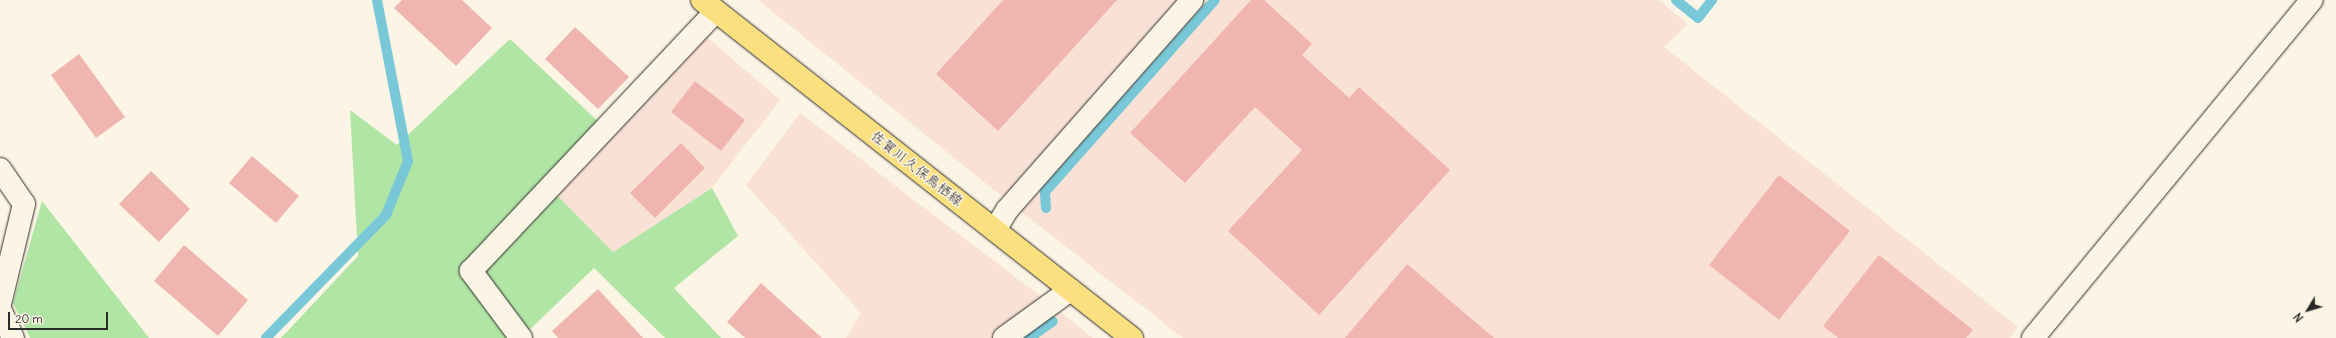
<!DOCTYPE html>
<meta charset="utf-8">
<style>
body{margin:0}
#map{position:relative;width:2336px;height:338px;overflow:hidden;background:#fcf5e5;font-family:Delius,"Klee One",sans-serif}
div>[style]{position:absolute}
.built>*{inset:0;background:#f9e2d5}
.green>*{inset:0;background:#b1e5a6}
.stream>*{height:10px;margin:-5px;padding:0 5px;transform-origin:5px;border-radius:5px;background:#79c8d7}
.building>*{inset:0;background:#f1b5b0}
.roads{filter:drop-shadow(0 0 1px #2b2b2b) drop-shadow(0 0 1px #2b2b2b)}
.street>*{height:22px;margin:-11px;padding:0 11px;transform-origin:11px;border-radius:11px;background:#fcf5e5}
.primary>*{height:22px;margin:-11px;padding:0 11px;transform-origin:11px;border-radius:11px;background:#fce080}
span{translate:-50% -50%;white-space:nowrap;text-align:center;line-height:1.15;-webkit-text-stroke:3px #fcf5e5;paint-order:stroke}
.street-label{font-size:14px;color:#2b2b2b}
.north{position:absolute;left:2288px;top:290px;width:40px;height:40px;-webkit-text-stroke:3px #fcf5e5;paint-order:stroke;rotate:232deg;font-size:11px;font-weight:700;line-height:16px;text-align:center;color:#2b2b2b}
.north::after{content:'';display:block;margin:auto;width:14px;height:18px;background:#2b2b2b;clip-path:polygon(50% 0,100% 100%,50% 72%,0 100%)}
.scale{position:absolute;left:8px;top:312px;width:100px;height:18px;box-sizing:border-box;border:2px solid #2b2b2b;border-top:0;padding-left:5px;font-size:12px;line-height:14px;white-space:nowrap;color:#2b2b2b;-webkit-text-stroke:3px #fcf5e5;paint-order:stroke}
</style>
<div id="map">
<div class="built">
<div style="clip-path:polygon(758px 0,1659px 0,1688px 24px,1664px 47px,2018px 327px,2010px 338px,1183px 338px,1019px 210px)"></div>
<div style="clip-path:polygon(692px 24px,780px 100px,712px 188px,613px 252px,546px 184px)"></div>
<div style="clip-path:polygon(800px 113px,1040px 296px,1093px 338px,846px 338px,861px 313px,746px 185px)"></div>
</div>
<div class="green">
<div style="clip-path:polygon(510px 39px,601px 124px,546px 184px,613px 252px,712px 188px,738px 236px,674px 288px,721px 338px,665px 338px,594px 268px,521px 338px,281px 338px,358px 256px,350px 110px,397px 145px)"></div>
<div style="clip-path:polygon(42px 201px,149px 338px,30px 338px,13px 303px)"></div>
</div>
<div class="stream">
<div style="left:1676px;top:0;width:28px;rotate:39deg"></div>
<div style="left:1698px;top:18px;width:23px;rotate:-52deg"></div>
<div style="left:1046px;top:208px;width:16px;rotate:-94deg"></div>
<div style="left:1045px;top:192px;width:256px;rotate:-48.5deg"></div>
<div style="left:266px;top:338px;width:172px;rotate:-45.7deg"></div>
<div style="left:386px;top:215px;width:58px;rotate:-67.8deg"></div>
<div style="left:408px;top:161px;width:164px;rotate:-100.9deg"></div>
<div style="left:1029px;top:338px;width:29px;rotate:-35deg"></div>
</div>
<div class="building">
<div style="clip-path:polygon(402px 0,462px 0,492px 28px,456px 66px,394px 8px)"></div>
<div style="clip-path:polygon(1003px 0,1117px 0,998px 131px,936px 74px)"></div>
<div style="clip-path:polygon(1251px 0,1264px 0,1312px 44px,1302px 55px,1349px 98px,1359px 87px,1450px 170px,1319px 315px,1228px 231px,1302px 150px,1255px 107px,1185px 183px,1130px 133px)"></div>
<div style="clip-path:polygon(575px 27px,629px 77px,598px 109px,545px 59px)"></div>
<div style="clip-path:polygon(79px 54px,125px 117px,96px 138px,51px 75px)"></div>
<div style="clip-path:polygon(695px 81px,745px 120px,721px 151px,671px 112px)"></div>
<div style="clip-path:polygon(681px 143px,705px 168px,655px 218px,630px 193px)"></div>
<div style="clip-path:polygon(252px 156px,299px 196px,276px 223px,229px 183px)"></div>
<div style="clip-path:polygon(151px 171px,190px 209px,159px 242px,119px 204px)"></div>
<div style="clip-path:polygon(1779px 175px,1850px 231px,1779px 320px,1709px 265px)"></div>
<div style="clip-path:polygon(184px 245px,248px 300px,218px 336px,154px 281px)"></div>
<div style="clip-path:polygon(1879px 255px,1973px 330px,1966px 338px,1838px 338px,1823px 326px)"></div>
<div style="clip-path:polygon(1407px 264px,1494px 338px,1345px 338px)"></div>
<div style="clip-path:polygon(761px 283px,822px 338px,745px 338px,727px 322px)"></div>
<div style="clip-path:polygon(598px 289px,643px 338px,558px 338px,552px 331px)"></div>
</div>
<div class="roads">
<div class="street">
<div style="left:0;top:169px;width:42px;rotate:55.6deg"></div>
<div style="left:24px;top:204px;width:103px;rotate:103.5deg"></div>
<div style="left:995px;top:230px;width:23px;rotate:-59deg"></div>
<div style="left:1007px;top:210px;width:280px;rotate:-48.6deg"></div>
<div style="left:0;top:309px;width:32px;rotate:66deg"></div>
<div style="left:521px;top:338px;width:84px;rotate:-126.7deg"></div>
<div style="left:471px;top:271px;width:357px;rotate:-46.7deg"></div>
<div style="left:1004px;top:338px;width:82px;rotate:-36deg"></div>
<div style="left:2033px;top:338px;width:438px;rotate:-50.5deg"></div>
</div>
<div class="primary">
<div style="left:702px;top:0;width:547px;rotate:38.17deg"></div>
</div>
</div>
<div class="street-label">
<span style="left:917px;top:168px;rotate:38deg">佐賀川久保鳥栖線</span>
</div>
<div class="north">N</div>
<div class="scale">20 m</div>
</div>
